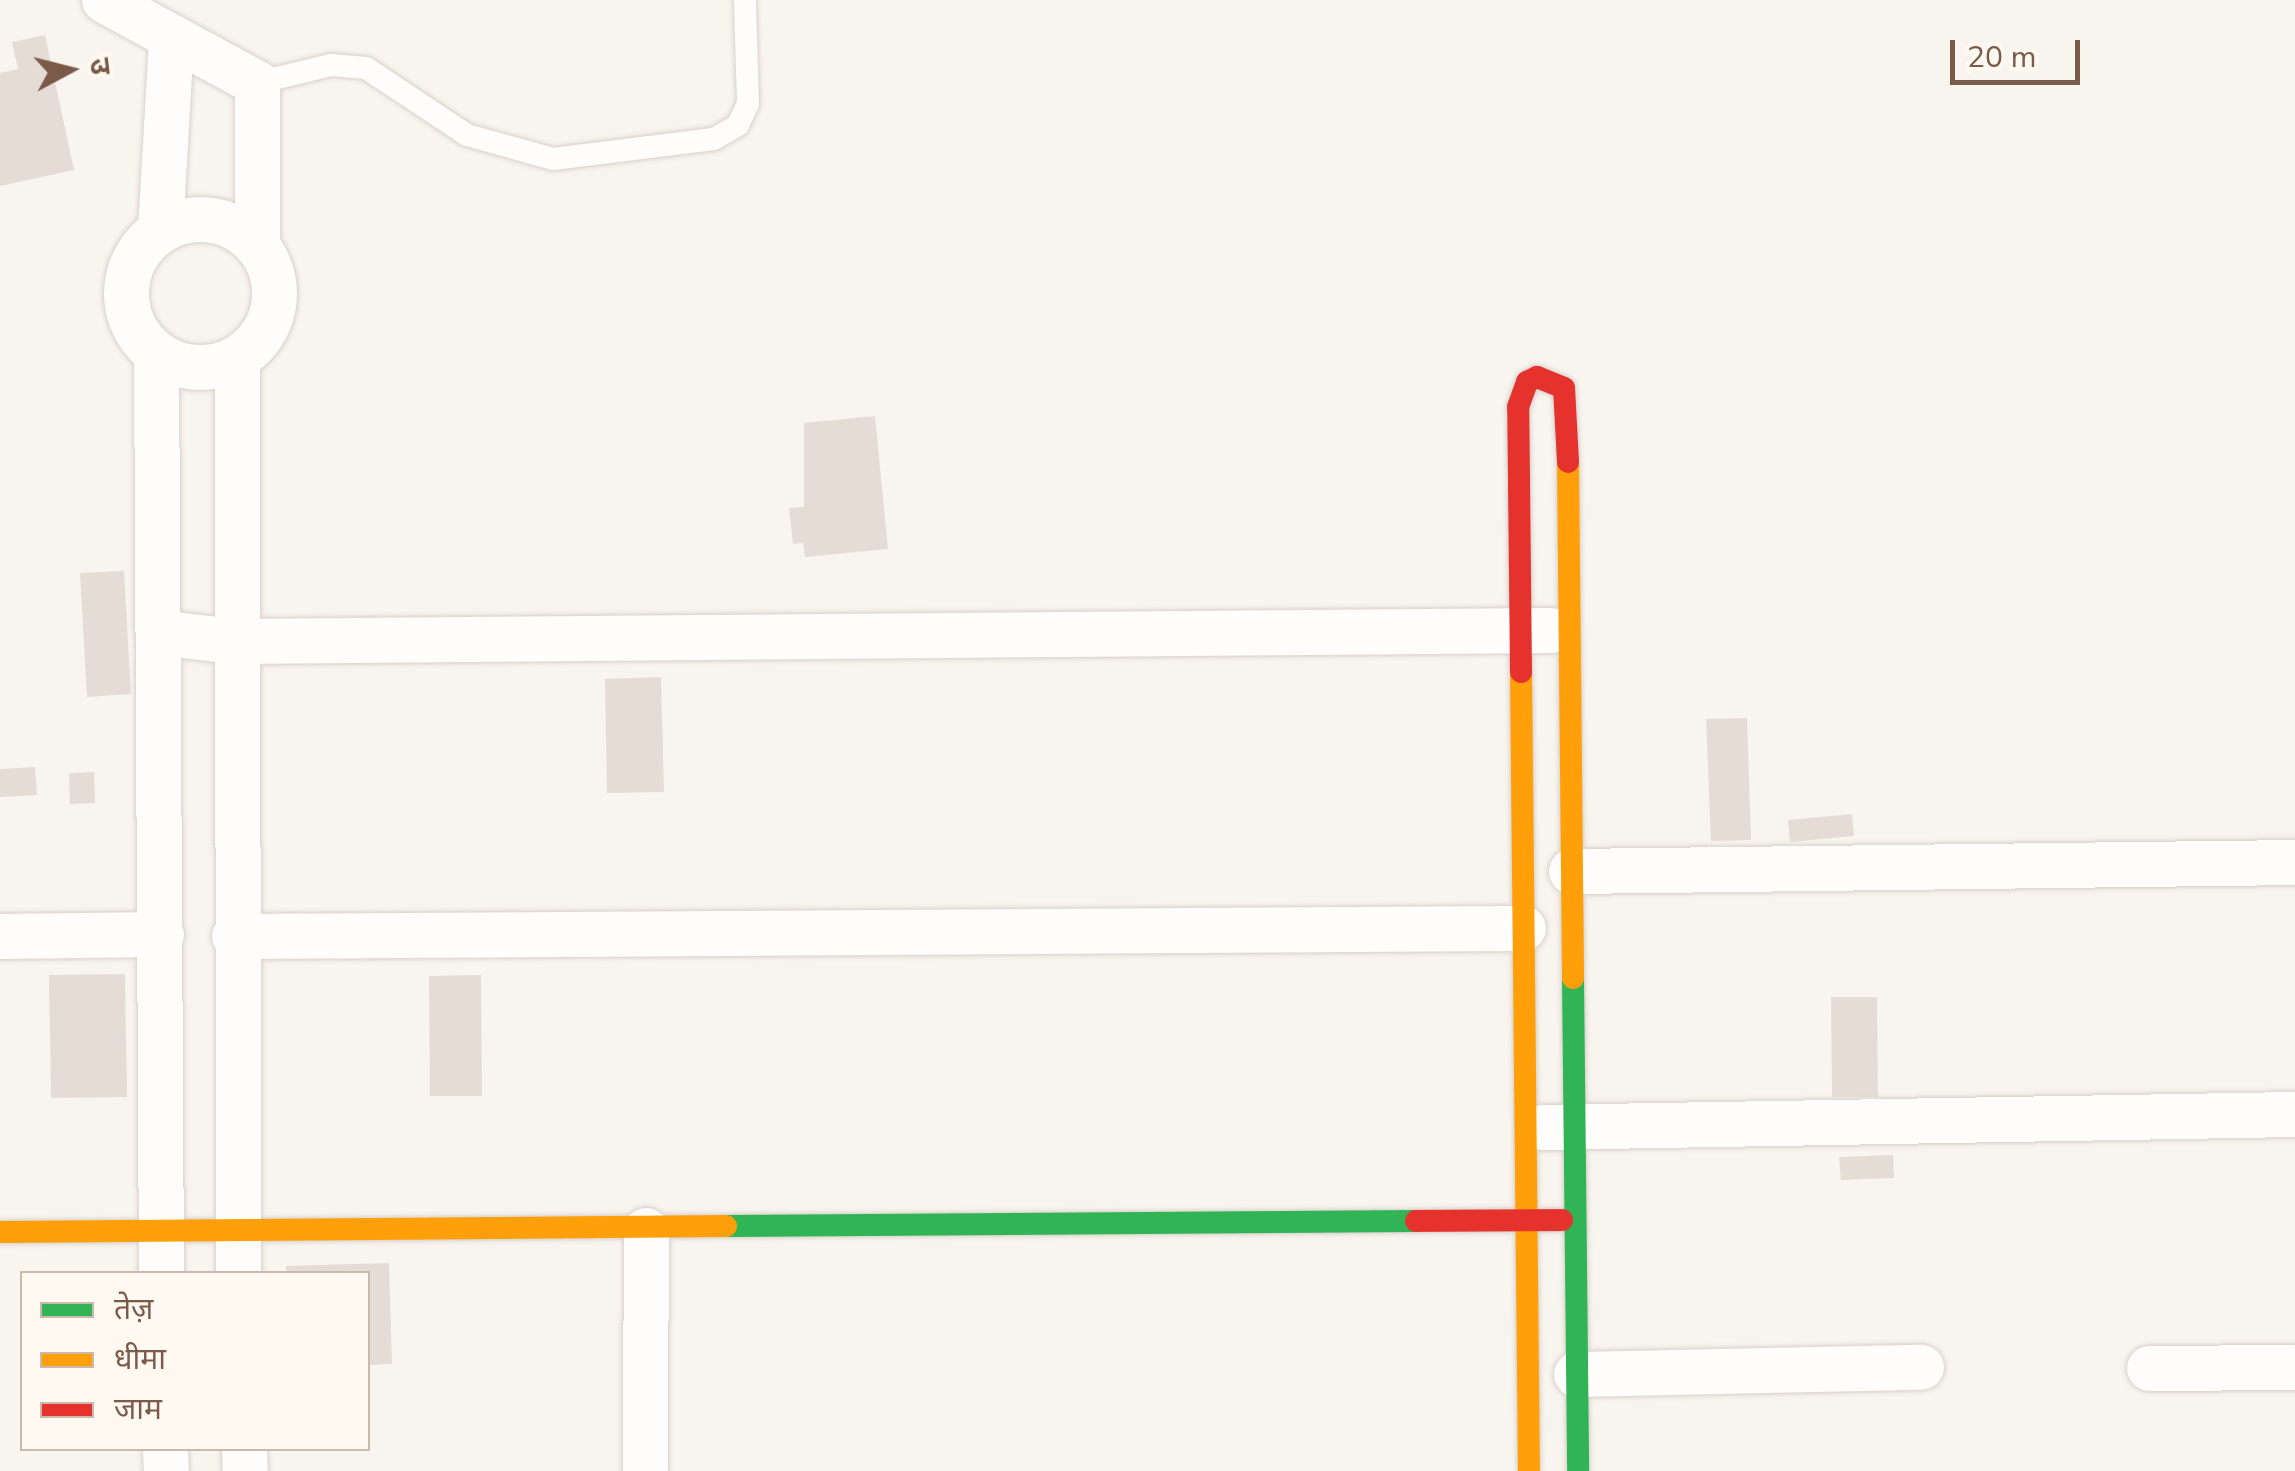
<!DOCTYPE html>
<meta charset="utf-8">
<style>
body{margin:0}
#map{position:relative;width:2295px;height:1471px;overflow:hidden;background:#f8f4ee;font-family:"Nunito Sans","Noto Sans Devanagari",sans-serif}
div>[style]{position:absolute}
.building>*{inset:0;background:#e5ddd5}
.roads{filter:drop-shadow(0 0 2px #d8d1cc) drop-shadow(0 0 2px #d8d1cc)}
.lane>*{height:22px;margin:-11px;padding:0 11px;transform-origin:11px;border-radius:11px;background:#fefdfc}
.street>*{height:45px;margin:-22.5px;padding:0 22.5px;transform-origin:22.5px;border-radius:22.5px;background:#fefdfc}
.street>.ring{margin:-22.5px;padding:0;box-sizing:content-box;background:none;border:45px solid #fefdfc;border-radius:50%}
.fast>*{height:22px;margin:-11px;padding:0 11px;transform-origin:11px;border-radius:11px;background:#30b455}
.slow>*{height:22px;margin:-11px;padding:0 11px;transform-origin:11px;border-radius:11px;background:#ff9f0a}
.jam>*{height:22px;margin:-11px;padding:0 11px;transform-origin:11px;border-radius:11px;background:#e5322d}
span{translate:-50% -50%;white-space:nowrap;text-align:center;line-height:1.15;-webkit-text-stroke:10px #fff9f1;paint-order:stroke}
.legend{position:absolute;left:20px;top:1271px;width:350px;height:180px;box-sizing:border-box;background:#fff9f1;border:2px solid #cabaae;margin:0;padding:12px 18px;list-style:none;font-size:30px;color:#7a5b4a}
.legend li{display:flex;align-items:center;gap:20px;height:50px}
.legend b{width:50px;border:2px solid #cabaae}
.north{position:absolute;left:20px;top:20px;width:100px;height:100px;-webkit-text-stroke:8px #fff9f1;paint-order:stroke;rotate:83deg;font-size:28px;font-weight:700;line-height:40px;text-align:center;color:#7a5b4a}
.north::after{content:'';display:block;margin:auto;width:35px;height:45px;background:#7a5b4a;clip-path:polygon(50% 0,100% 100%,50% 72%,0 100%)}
.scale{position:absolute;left:1950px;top:40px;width:130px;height:45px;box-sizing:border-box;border:5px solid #7a5b4a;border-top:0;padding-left:12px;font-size:30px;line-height:35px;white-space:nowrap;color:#7a5b4a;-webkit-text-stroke:8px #fff9f1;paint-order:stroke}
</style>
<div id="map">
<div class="building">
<div style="clip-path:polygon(45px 35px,74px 170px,0 186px,0 73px,18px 69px,12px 42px)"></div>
<div style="clip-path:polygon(875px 416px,888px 549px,805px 557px,803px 543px,793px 544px,789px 508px,804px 507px,804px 423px)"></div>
<div style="clip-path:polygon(124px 571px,131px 694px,87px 697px,80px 573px)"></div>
<div style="clip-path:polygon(661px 677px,664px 792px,607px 793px,605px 679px)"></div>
<div style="clip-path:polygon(1747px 718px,1751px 840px,1711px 841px,1706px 719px)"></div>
<div style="clip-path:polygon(35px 767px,37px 795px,0 797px,0 769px)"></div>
<div style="clip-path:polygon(94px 772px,95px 803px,70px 804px,69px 773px)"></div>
<div style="clip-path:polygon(1852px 814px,1854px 836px,1790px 842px,1788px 820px)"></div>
<div style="clip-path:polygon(125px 974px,127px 1097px,51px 1098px,49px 975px)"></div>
<div style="clip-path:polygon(481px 975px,482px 1096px,430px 1096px,429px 976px)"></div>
<div style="clip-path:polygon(1831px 997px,1877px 997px,1878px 1097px,1832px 1097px)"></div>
<div style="clip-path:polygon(1893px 1155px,1894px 1178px,1841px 1180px,1839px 1157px)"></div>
<div style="clip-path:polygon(389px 1263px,392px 1364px,368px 1365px,368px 1274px,286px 1274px,286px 1266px)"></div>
</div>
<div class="roads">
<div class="lane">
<div style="left:257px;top:83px;width:76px;rotate:-13.7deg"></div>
<div style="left:331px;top:65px;width:35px;rotate:5deg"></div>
<div style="left:366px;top:68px;width:121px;rotate:33.6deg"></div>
<div style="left:467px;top:135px;width:89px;rotate:15.6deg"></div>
<div style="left:553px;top:159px;width:162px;rotate:-7.1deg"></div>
<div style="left:714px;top:139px;width:28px;rotate:-30deg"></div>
<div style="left:738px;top:125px;width:23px;rotate:-65deg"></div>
<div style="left:748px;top:104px;width:104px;rotate:-91.7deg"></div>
</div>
<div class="street">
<div style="left:104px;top:0;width:174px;rotate:28.5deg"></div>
<div style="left:257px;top:83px;width:162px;rotate:90deg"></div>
<div class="ring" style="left:126px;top:219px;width:103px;height:103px"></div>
<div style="left:160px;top:230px;width:192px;rotate:-86.7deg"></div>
<div style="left:156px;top:353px;width:921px;rotate:89.69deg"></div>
<div style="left:237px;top:358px;width:916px;rotate:89.94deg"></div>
<div style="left:158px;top:632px;width:77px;rotate:6.8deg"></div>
<div style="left:234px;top:641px;width:1317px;rotate:-0.48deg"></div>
<div style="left:1571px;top:871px;width:724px;rotate:-0.71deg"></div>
<div style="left:0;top:936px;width:161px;rotate:-0.7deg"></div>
<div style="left:234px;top:936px;width:1289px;rotate:-0.36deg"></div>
<div style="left:1542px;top:1127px;width:753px;rotate:-0.99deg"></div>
<div style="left:2149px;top:1368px;width:146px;rotate:-0.4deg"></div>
<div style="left:1576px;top:1374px;width:345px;rotate:-1.2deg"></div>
<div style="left:165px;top:1448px;width:23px;rotate:88deg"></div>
<div style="left:244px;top:1448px;width:23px;rotate:88deg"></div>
<div style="left:645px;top:1471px;width:241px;rotate:-89.8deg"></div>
</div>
<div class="fast">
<div style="left:1573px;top:978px;width:493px;rotate:89.4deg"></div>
<div style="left:726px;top:1226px;width:690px;rotate:-0.42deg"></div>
</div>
<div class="slow">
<div style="left:1568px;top:462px;width:516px;rotate:89.44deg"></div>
<div style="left:1521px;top:672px;width:799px;rotate:89.43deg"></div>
<div style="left:0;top:1232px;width:726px;rotate:-0.47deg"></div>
</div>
<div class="jam">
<div style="left:1521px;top:672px;width:265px;rotate:-90.6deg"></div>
<div style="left:1518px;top:407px;width:27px;rotate:-70deg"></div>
<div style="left:1527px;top:382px;width:11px;rotate:-27deg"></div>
<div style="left:1537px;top:377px;width:29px;rotate:22deg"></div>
<div style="left:1564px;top:388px;width:74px;rotate:86.9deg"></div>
<div style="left:1416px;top:1221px;width:146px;rotate:-0.4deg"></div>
</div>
</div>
<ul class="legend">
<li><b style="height:12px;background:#30b455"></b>तेज़</li>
<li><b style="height:12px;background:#ff9f0a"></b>धीमा</li>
<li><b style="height:12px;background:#e5322d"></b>जाम</li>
</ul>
<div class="north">उ</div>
<div class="scale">20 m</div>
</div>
